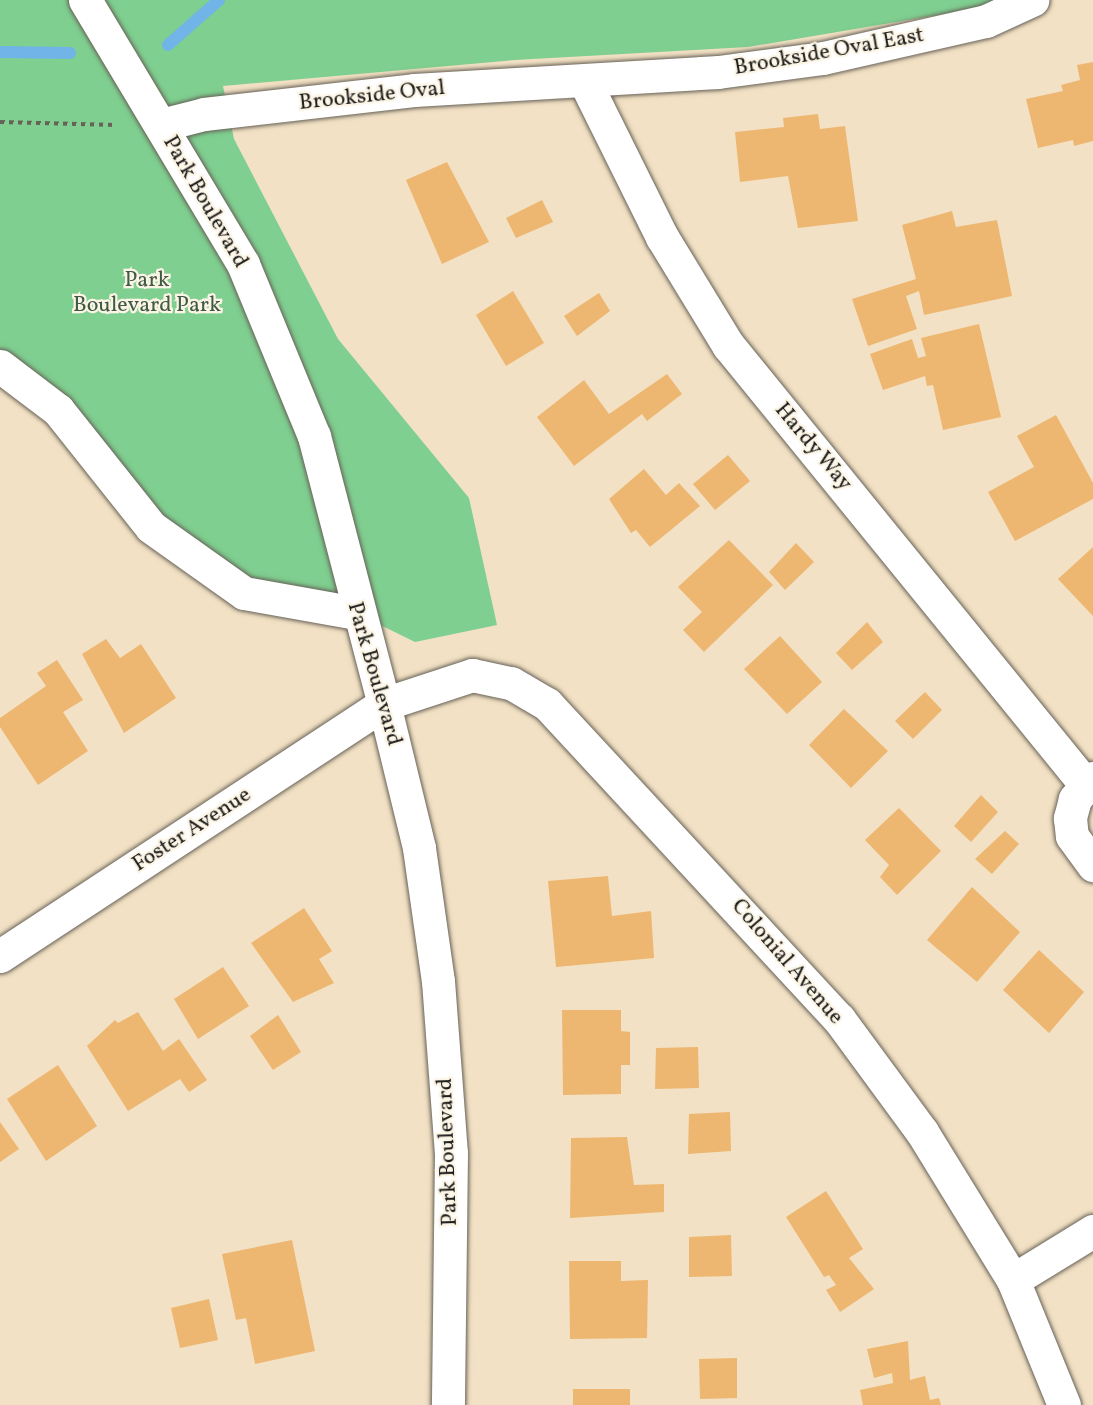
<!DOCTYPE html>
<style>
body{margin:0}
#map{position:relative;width:1093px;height:1405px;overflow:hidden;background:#f2e1c4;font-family:Vollkorn,serif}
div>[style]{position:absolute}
.green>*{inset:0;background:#7fcf90}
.stream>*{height:12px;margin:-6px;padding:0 6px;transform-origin:6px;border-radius:6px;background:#71b4e7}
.building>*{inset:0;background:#edb771}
.path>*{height:4px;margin-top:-2px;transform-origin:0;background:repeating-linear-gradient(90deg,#676157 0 4.5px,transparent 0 9px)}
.roads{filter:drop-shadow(0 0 2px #676157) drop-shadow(0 0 2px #676157)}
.minor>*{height:33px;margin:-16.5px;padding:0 16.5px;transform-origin:16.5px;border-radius:16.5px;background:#fff}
span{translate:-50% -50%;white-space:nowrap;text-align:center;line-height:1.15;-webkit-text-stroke:4.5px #fcf5e5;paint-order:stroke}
.street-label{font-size:22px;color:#1c1c1c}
.park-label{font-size:22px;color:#3f5b45}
</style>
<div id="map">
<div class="green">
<div style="clip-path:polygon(0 0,999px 0,985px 7px,748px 47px,515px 60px,223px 86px,234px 139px,338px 339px,469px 498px,497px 625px,415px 642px,356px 613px,244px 593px,0 366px)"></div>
</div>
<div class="stream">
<div style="left:168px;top:45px;width:68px;rotate:-41.4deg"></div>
<div style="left:0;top:52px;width:70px;rotate:0.8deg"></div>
</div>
<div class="building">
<div style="clip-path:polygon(1093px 62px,1093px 141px,1074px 146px,1073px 140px,1038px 148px,1026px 99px,1063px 91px,1061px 85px,1080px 80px,1077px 65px)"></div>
<div style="clip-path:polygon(818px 114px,820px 129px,845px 126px,858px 221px,798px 228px,788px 176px,740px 182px,735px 132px,784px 127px,783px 118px)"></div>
<div style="clip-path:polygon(447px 162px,489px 242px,442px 264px,406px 180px)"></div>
<div style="clip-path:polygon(542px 200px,553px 222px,516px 238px,506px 218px)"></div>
<div style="clip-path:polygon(952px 211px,956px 227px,997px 220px,1012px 296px,924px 315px,919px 291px,906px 296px,917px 329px,868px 346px,852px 299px,916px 279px,902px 225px)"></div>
<div style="clip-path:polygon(513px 291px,544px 343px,506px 366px,476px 315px)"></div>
<div style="clip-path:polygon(599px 293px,610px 311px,577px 336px,564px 316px)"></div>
<div style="clip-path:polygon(979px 324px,1001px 417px,943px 430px,933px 385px,927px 386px,925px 376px,883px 390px,870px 354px,912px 339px,918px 358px,926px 356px,921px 338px)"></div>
<div style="clip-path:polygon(667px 374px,682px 394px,647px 421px,642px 414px,574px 466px,537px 417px,584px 380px,609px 414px)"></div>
<div style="clip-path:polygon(1056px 415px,1093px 483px,1093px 499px,1015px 541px,988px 492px,1034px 467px,1017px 436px)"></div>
<div style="clip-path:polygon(728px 455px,750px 481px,715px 510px,693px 484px)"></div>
<div style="clip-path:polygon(644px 469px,666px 495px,679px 483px,700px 506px,650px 547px,636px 530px,631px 533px,609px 499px)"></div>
<div style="clip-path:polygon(729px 540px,773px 585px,704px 652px,683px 630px,702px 612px,678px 587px)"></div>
<div style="clip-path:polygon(796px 543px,814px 562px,785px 590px,769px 572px)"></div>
<div style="clip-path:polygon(1093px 547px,1093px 616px,1058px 579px)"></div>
<div style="clip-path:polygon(867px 622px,883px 642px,852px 670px,836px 653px)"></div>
<div style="clip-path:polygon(780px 636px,822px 682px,787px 714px,744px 669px)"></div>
<div style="clip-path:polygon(106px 639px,120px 658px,141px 644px,176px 698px,124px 733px,82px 654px)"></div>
<div style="clip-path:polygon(57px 660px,83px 700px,63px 712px,88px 751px,38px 785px,0 727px,0 718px,46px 686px,37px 673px)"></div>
<div style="clip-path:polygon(925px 692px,942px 710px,913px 739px,895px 721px)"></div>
<div style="clip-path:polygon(844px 709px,888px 751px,851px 788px,809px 745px)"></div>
<div style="clip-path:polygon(981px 795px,998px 812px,971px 842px,954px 826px)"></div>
<div style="clip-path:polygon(899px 808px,941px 851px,897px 895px,880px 877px,889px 865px,865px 840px)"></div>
<div style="clip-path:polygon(1005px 831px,1019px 844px,992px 874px,975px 859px)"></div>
<div style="clip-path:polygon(608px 876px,612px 916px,651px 911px,654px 958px,556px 967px,548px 881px)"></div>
<div style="clip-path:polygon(972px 887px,1020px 932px,977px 982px,927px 940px)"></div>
<div style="clip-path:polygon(304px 908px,332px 951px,319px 959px,334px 983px,293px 1002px,251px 943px)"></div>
<div style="clip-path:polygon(1039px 950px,1084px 992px,1049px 1033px,1003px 990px)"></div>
<div style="clip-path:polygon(223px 967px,249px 1006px,198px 1039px,174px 999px)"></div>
<div style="clip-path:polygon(562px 1010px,621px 1010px,621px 1031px,630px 1032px,630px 1065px,621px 1065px,621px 1094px,563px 1095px)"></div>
<div style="clip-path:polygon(138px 1012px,163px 1051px,179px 1039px,207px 1080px,189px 1092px,180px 1079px,128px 1111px,87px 1046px,115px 1020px,118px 1023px)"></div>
<div style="clip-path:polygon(278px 1015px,301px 1052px,273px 1070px,250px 1036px)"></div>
<div style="clip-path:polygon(698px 1047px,699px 1088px,655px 1089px,656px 1048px)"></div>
<div style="clip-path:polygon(58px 1065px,97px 1126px,46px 1161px,7px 1099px)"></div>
<div style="clip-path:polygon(730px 1112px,731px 1151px,688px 1154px,689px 1114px)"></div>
<div style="clip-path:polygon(0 1122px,19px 1149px,0 1162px)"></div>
<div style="clip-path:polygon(627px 1137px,634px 1185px,664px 1184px,664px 1212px,570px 1218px,571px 1138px)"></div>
<div style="clip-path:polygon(826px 1191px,863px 1249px,849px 1258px,874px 1289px,840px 1312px,826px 1290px,836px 1285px,829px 1275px,824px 1277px,786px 1217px)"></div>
<div style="clip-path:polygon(731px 1235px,732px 1276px,689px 1277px,689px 1237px)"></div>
<div style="clip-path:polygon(292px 1240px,315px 1351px,255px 1364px,246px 1318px,236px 1320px,222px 1254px)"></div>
<div style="clip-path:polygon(569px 1261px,621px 1261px,621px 1281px,648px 1280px,647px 1338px,570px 1339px)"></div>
<div style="clip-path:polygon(209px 1299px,218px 1340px,180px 1348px,171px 1308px)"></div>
<div style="clip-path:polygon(908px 1341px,910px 1380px,925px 1376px,930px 1400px,939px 1398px,941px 1405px,863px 1405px,860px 1390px,893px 1383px,892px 1373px,874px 1378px,867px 1349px)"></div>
<div style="clip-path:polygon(737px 1358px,737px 1398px,700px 1399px,699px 1359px)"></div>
<div style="clip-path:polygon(573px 1389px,630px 1389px,630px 1405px,573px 1405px)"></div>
</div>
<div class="path">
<div style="left:0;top:122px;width:116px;rotate:1.5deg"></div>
</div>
<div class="roads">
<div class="minor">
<div style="left:85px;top:0;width:308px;rotate:59.1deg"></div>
<div style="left:243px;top:264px;width:186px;rotate:67.6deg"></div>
<div style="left:314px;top:436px;width:277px;rotate:75.4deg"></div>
<div style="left:384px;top:704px;width:148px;rotate:76.3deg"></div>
<div style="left:419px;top:848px;width:134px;rotate:81.9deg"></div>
<div style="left:438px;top:981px;width:172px;rotate:85.7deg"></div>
<div style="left:451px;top:1153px;width:252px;rotate:90.7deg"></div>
<div style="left:585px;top:82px;width:173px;rotate:63.6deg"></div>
<div style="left:662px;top:237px;width:127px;rotate:58.6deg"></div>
<div style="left:728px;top:345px;width:566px;rotate:50.88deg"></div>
<div style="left:161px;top:125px;width:44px;rotate:-14.3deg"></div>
<div style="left:204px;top:114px;width:211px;rotate:-6.5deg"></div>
<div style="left:414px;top:90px;width:305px;rotate:-3.4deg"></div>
<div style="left:718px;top:72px;width:106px;rotate:-7.6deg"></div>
<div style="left:823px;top:58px;width:167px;rotate:-12.8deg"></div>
<div style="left:986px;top:21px;width:51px;rotate:-24.5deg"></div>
<div style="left:0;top:366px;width:73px;rotate:37.2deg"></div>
<div style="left:58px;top:410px;width:149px;rotate:51.5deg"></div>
<div style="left:151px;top:527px;width:114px;rotate:35.4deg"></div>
<div style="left:244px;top:593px;width:114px;rotate:10.1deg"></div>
<div style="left:1093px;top:778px;width:28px;rotate:131deg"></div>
<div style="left:1075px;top:799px;width:20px;rotate:105deg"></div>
<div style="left:1070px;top:818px;width:18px;rotate:84deg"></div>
<div style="left:1072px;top:836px;width:36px;rotate:54deg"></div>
<div style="left:0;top:956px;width:459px;rotate:-33.3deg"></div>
<div style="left:384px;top:704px;width:93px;rotate:-18.2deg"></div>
<div style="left:472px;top:675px;width:40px;rotate:12deg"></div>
<div style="left:511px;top:683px;width:42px;rotate:30.3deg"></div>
<div style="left:547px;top:704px;width:430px;rotate:47.2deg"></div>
<div style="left:839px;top:1019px;width:140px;rotate:53.7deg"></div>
<div style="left:922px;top:1132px;width:174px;rotate:58.4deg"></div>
<div style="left:1013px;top:1280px;width:135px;rotate:67.8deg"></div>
<div style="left:1013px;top:1280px;width:94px;rotate:-31.5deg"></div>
</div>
</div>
<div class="street-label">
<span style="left:829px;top:52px;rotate:-10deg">Brookside Oval East</span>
<span style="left:372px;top:96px;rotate:-6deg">Brookside Oval</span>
<span style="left:205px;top:202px;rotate:60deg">Park Boulevard</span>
<span style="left:813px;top:447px;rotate:50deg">Hardy Way</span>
<span style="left:374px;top:674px;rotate:74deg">Park Boulevard</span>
<span style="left:192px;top:830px;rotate:-33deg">Foster Avenue</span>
<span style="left:787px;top:962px;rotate:49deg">Colonial Avenue</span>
<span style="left:448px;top:1152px;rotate:-92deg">Park Boulevard</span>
</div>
<div class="park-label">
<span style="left:147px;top:293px">Park<br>Boulevard Park</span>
</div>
</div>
